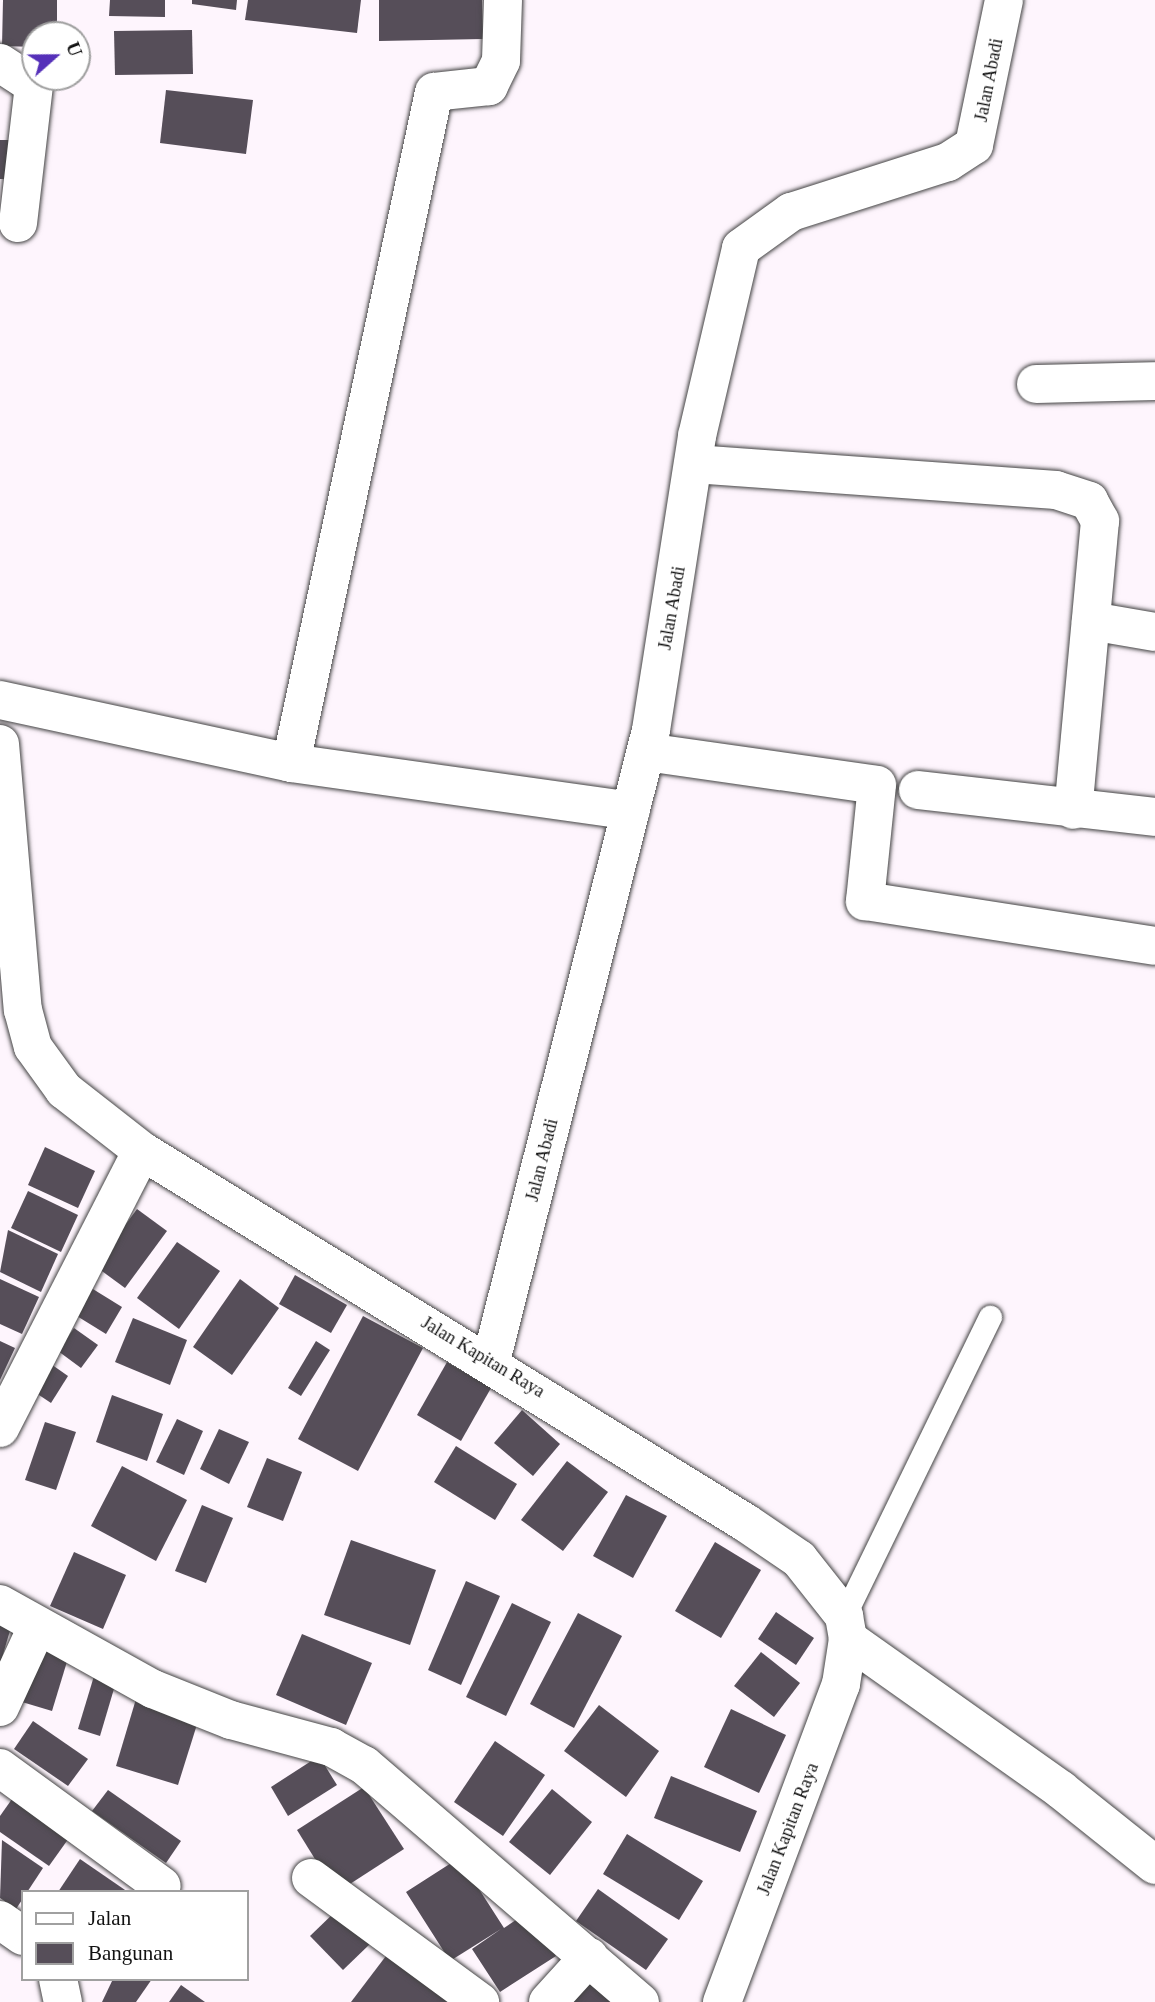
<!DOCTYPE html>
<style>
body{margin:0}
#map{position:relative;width:1155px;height:2002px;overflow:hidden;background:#fef5fd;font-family:Georgia,serif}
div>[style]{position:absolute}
.building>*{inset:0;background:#564e59}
.roads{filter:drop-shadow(0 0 2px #444) drop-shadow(0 0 2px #444)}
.service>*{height:23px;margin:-11.5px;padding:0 11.5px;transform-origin:11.5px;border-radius:11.5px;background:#fff}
.minor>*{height:38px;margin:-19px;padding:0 19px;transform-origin:19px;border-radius:19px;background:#fff}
.tertiary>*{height:38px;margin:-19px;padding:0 19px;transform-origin:19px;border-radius:19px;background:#fff}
span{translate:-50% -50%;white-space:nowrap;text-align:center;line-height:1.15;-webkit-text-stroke:7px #fff;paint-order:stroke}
.street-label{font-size:18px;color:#111}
.legend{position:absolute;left:21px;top:1890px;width:228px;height:91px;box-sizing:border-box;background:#fff;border:2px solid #a0a0a0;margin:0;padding:9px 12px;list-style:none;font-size:21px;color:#111}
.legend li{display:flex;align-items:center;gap:14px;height:35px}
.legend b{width:35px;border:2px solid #a0a0a0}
.north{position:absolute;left:21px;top:21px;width:70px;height:70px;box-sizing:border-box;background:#fff;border:2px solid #a0a0a0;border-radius:50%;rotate:69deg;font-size:19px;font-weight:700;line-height:28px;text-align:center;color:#111}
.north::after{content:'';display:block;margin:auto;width:24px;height:32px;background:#5530b9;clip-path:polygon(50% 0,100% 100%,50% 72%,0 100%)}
</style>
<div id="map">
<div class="building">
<div style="clip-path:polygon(3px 0,57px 0,57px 35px,35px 35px,35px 47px,2px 46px)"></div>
<div style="clip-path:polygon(110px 0,165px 0,165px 17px,109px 16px)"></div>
<div style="clip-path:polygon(192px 0,237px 0,236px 10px,192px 4px)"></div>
<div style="clip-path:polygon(248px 0,361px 0,357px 33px,245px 20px)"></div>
<div style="clip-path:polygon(379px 0,482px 0,483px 39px,379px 41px)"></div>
<div style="clip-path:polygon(192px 30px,193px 74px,115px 75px,114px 31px)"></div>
<div style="clip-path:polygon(166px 90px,253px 100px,246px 154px,160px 143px)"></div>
<div style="clip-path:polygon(0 140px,15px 140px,15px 179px,0 179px)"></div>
<div style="clip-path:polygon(45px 1147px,95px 1171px,78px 1208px,28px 1185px)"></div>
<div style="clip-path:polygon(28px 1191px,78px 1215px,61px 1252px,11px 1228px)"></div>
<div style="clip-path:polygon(137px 1209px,167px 1231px,125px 1288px,95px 1266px)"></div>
<div style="clip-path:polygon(8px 1230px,58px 1254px,41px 1292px,0 1272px)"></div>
<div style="clip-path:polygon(177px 1242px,220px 1271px,179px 1329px,137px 1298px)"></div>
<div style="clip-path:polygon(295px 1275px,347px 1305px,331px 1333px,279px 1304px)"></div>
<div style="clip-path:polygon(0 1279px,39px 1297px,22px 1334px,0 1324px)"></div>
<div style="clip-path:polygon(240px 1279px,279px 1308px,232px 1375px,193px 1347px)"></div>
<div style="clip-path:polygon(88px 1286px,122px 1307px,106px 1334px,72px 1313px)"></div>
<div style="clip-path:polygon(363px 1316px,423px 1348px,358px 1471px,298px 1439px)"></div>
<div style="clip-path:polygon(133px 1318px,187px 1340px,170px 1385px,115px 1362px)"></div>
<div style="clip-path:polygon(74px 1328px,98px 1345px,81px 1368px,58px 1351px)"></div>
<div style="clip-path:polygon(0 1341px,15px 1348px,0 1380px)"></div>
<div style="clip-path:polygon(316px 1341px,330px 1350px,301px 1396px,288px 1388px)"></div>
<div style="clip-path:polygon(48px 1362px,68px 1376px,51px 1403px,30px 1389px)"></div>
<div style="clip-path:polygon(447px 1362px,491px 1388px,461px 1441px,417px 1415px)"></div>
<div style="clip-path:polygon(112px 1395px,163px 1414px,147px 1461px,96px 1442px)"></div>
<div style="clip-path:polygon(522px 1410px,560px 1444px,533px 1476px,494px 1443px)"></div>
<div style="clip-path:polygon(177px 1419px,203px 1431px,184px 1475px,156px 1462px)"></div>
<div style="clip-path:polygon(45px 1422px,76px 1432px,56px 1490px,25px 1480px)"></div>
<div style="clip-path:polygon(219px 1429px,249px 1442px,229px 1484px,200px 1469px)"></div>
<div style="clip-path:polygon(456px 1446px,517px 1484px,495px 1520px,434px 1482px)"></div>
<div style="clip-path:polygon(267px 1458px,302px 1472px,283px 1521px,247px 1507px)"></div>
<div style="clip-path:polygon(567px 1461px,608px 1492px,563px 1551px,521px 1520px)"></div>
<div style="clip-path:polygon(122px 1466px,187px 1500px,156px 1561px,91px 1526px)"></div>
<div style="clip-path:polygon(626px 1495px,667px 1516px,633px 1578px,593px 1556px)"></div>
<div style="clip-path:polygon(202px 1505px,233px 1518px,206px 1583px,175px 1571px)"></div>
<div style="clip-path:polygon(351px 1540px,436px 1570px,410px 1645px,324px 1615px)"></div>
<div style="clip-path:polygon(715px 1542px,761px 1570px,721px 1638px,675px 1611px)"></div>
<div style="clip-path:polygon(74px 1552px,126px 1575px,103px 1629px,50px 1606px)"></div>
<div style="clip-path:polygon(466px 1581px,500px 1596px,461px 1685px,428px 1670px)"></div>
<div style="clip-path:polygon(512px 1603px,551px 1622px,506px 1716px,466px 1697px)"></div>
<div style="clip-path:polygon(776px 1612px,814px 1638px,796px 1665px,758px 1639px)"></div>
<div style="clip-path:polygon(578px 1613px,622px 1636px,574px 1728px,530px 1704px)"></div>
<div style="clip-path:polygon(0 1620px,12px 1624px,1px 1661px,0 1661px)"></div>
<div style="clip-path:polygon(302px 1634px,372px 1663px,346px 1725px,276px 1695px)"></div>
<div style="clip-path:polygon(39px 1646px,69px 1655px,52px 1711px,22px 1702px)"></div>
<div style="clip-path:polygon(761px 1652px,800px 1683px,774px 1717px,734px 1686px)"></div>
<div style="clip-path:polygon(94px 1676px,116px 1682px,100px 1736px,78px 1729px)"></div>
<div style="clip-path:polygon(136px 1699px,199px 1718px,178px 1785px,116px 1766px)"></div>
<div style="clip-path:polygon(599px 1705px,659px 1751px,626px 1797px,564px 1751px)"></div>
<div style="clip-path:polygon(731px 1709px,786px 1735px,759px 1793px,704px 1767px)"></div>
<div style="clip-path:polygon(33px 1721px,88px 1759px,68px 1786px,14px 1749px)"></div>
<div style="clip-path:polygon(495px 1741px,545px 1775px,503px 1836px,454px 1802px)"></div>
<div style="clip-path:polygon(319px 1756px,337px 1785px,288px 1816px,271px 1787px)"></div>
<div style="clip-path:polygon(671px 1776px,757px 1811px,740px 1852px,654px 1818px)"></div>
<div style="clip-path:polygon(364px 1787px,404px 1849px,336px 1893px,297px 1830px)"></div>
<div style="clip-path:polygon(552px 1789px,592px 1822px,550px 1875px,509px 1842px)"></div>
<div style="clip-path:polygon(108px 1790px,181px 1841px,166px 1863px,92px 1811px)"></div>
<div style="clip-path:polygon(12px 1799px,69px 1838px,49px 1866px,0 1832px,0 1816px)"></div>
<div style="clip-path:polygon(627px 1834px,703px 1881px,679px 1920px,603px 1874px)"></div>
<div style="clip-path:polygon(2px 1840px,43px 1868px,16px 1909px,0 1898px)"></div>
<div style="clip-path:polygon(459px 1858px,504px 1928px,528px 1912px,556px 1956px,500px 1992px,472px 1949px,501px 1929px,450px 1961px,406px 1892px)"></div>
<div style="clip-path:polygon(80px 1859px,128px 1892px,58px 1892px)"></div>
<div style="clip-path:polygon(598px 1889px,668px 1939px,646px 1970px,576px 1921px)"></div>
<div style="clip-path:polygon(338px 1909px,371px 1943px,343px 1970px,310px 1936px)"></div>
<div style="clip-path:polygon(392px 1948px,464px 2002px,351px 2002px)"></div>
<div style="clip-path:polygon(582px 1973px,613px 2002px,555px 2002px)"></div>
<div style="clip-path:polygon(113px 1979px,152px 1979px,136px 2002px,102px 2002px)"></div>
<div style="clip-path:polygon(181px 1985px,205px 2002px,169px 2002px)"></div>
</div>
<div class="roads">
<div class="service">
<div style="left:844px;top:1616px;width:333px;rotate:-64deg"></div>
</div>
<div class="minor">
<div style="left:503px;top:0;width:61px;rotate:91.9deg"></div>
<div style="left:501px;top:61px;width:28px;rotate:116deg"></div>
<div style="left:489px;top:86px;width:55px;rotate:173.8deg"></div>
<div style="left:434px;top:92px;width:686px;rotate:102.03deg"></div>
<div style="left:291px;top:763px;width:343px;rotate:8deg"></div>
<div style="left:0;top:63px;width:40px;rotate:32.9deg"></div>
<div style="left:34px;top:85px;width:139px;rotate:96.6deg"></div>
<div style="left:1036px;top:384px;width:119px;rotate:-1.4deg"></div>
<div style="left:694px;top:464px;width:363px;rotate:4.1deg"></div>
<div style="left:1056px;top:490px;width:35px;rotate:18deg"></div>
<div style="left:1089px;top:501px;width:23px;rotate:61deg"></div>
<div style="left:1100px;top:521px;width:290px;rotate:95.3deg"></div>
<div style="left:1091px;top:621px;width:65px;rotate:9.8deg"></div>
<div style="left:0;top:700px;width:298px;rotate:12.2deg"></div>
<div style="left:646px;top:752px;width:233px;rotate:8.1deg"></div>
<div style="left:877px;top:785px;width:117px;rotate:95.9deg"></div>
<div style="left:865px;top:901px;width:293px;rotate:8.8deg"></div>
<div style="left:918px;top:790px;width:239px;rotate:6.5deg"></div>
<div style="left:491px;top:1361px;width:651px;rotate:-75.77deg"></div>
<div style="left:651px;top:730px;width:298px;rotate:-81.1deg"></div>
<div style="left:697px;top:436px;width:193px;rotate:-76.8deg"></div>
<div style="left:741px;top:248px;width:62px;rotate:-35.8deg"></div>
<div style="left:791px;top:212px;width:165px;rotate:-17.7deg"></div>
<div style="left:948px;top:162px;width:31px;rotate:-33deg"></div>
<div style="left:974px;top:145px;width:148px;rotate:-78.3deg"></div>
<div style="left:0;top:1428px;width:311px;rotate:-62.9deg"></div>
<div style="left:0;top:1604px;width:175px;rotate:29.1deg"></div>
<div style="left:153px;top:1689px;width:84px;rotate:21.7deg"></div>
<div style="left:231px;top:1720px;width:104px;rotate:15.1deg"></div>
<div style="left:331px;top:1747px;width:38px;rotate:29deg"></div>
<div style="left:364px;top:1765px;width:364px;rotate:40.7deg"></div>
<div style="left:848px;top:1639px;width:261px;rotate:35.3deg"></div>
<div style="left:1061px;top:1790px;width:120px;rotate:38.6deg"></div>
<div style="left:0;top:1707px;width:88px;rotate:-65.2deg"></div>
<div style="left:0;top:1768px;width:200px;rotate:36.1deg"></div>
<div style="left:311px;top:1878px;width:210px;rotate:36.3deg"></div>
<div style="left:0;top:1920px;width:28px;rotate:35deg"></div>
<div style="left:58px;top:1979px;width:24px;rotate:78deg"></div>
<div style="left:548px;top:2002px;width:61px;rotate:-47.7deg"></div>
</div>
<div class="tertiary">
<div style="left:0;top:744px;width:267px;rotate:85.1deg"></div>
<div style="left:23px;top:1010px;width:38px;rotate:75deg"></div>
<div style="left:33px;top:1047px;width:53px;rotate:54.2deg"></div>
<div style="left:64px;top:1090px;width:99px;rotate:38deg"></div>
<div style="left:142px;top:1151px;width:709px;rotate:31.63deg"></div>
<div style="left:746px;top:1523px;width:64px;rotate:34.2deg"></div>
<div style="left:799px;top:1559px;width:73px;rotate:51.7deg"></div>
<div style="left:844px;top:1616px;width:23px;rotate:80deg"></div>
<div style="left:848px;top:1639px;width:46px;rotate:98.8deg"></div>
<div style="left:841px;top:1684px;width:340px;rotate:110.5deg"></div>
</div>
</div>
<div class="street-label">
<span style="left:989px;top:80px;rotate:-79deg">Jalan Abadi</span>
<span style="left:672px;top:608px;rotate:-80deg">Jalan Abadi</span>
<span style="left:542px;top:1160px;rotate:-76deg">Jalan Abadi</span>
<span style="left:483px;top:1357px;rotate:31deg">Jalan Kapitan Raya</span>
<span style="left:788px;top:1829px;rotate:-69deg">Jalan Kapitan Raya</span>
</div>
<ul class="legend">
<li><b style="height:9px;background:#fff"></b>Jalan</li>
<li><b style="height:19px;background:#564e59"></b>Bangunan</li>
</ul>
<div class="north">U</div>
</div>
